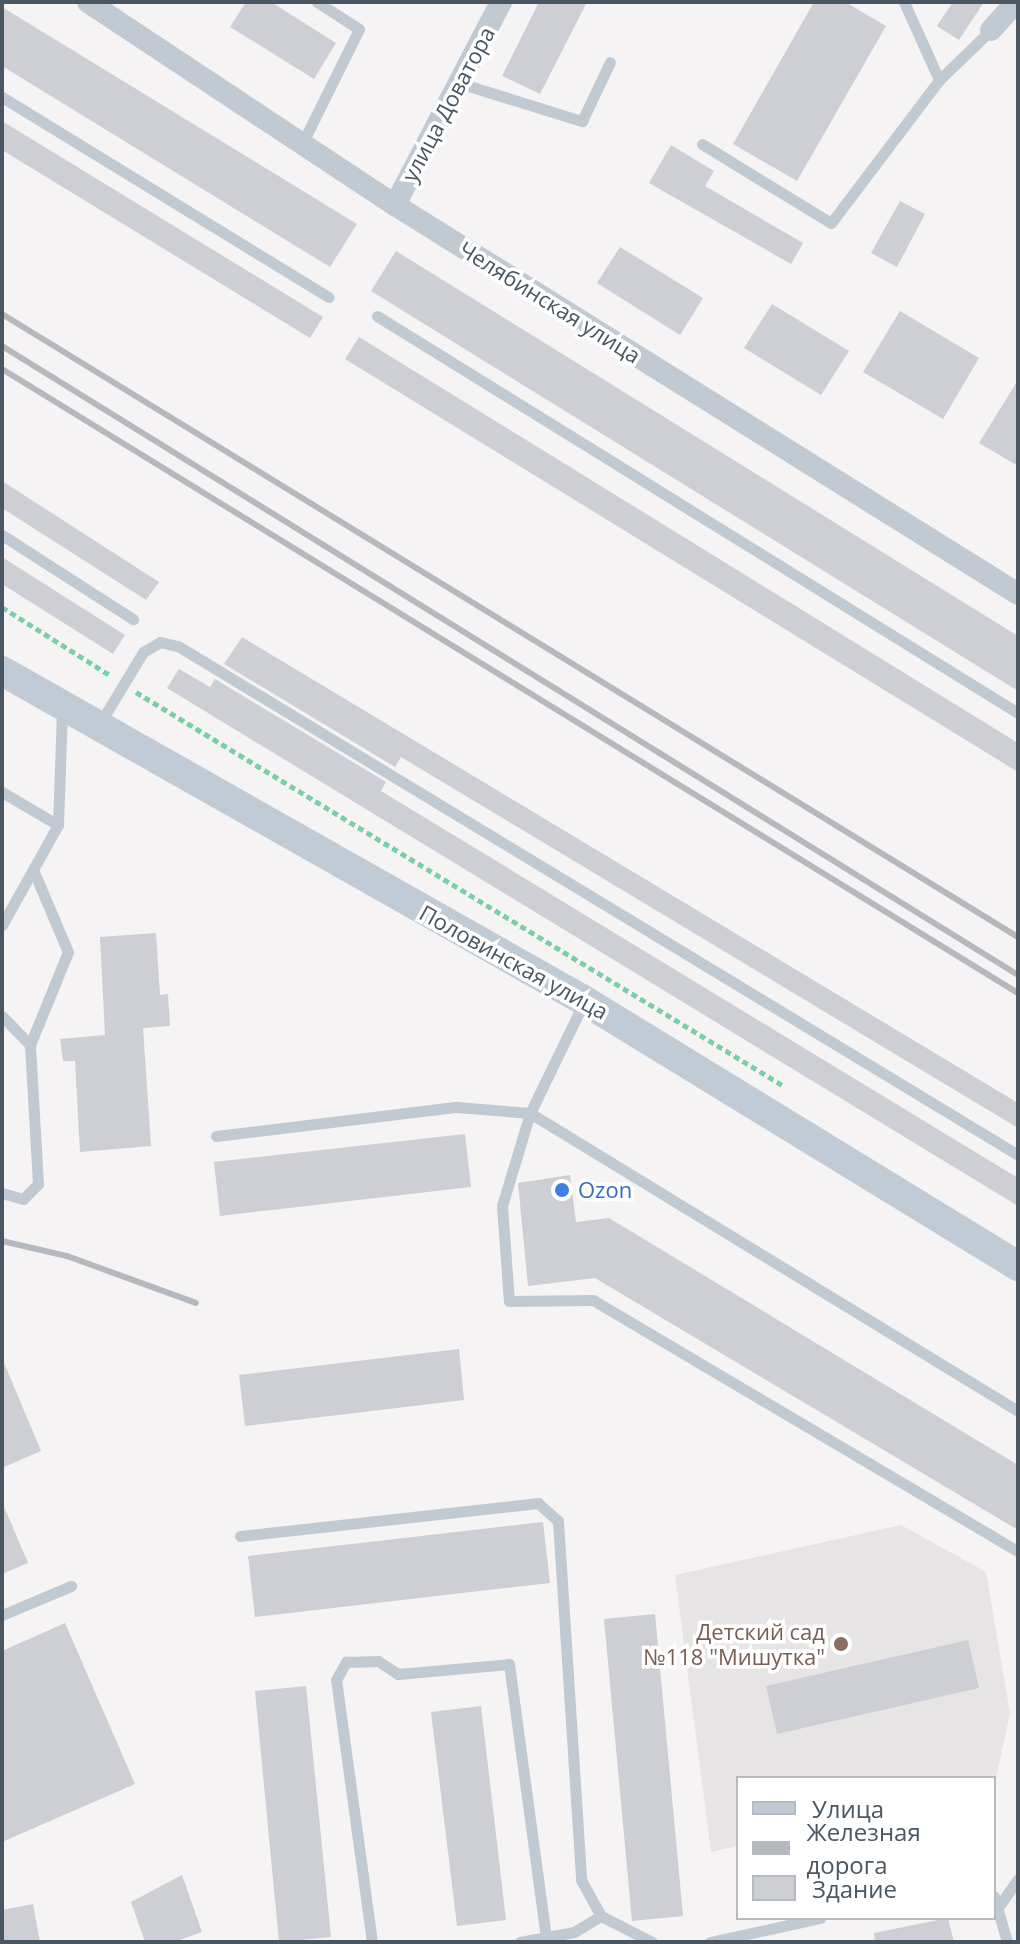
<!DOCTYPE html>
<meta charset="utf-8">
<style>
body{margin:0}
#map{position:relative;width:1020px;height:1944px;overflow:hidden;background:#f5f3f3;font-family:"Open Sans",sans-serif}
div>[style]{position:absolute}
.education>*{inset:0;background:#e6e4e5}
.building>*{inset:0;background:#cdcfd5}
.path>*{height:5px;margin-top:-2.5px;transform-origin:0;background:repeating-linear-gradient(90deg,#7ad0a6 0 6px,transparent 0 10px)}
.service>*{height:11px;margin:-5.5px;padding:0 5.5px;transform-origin:5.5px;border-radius:5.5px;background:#c1cad2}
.minor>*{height:22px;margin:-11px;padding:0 11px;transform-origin:11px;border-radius:11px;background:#c1cad2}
.secondary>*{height:30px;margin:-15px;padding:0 15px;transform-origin:15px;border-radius:15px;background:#c1cbd6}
.rail>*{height:6px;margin:-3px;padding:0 3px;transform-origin:3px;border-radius:3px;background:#b5b8bd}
.dots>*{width:22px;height:22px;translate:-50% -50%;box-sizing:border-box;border:4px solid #fff;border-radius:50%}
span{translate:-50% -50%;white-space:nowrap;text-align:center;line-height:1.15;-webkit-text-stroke:7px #fff;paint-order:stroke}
.street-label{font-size:22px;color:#4a5661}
.shop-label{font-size:22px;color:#366cbe}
.left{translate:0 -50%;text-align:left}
.education-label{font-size:22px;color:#785e54}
.right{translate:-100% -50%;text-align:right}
.frame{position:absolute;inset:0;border:4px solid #4a5661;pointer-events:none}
.legend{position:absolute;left:736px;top:1776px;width:260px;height:144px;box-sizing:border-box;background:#fff;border:2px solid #b7bbc0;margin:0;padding:10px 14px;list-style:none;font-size:24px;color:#4a5661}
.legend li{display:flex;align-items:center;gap:16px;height:40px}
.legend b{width:40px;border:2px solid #b7bbc0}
</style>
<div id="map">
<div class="education">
<div style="clip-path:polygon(901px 1525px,986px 1572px,1010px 1713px,994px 1788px,994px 1778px,738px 1778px,738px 1846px,711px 1852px,675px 1575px)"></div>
</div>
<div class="building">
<div style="clip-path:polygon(246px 2px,271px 2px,336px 43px,314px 79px,230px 27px)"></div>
<div style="clip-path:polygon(539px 2px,587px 2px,540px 94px,502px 76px)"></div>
<div style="clip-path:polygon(814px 2px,845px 2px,886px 26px,797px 181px,733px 144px)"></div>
<div style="clip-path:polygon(953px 2px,984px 2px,959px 40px,937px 26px)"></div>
<div style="clip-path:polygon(2px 7px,357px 224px,330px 267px,2px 66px)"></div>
<div style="clip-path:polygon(2px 121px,323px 317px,310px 338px,2px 150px)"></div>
<div style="clip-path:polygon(671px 145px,714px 171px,705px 186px,803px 243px,791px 264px,649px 183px)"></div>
<div style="clip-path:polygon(900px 201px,925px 214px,897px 267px,871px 253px)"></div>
<div style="clip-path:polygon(620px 247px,703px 298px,680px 335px,597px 283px)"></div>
<div style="clip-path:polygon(396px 251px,1018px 636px,1018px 691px,371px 291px)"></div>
<div style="clip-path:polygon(772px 304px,849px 351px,821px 395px,744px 348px)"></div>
<div style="clip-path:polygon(900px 311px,979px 358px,943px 419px,863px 372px)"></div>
<div style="clip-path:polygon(359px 337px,1018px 743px,1018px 772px,345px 359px)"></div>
<div style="clip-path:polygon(1018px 380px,1018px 466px,979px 443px)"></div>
<div style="clip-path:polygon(2px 481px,159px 582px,146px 600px,2px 508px)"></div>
<div style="clip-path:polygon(2px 557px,125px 635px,113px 654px,2px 584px)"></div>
<div style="clip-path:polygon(242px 637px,1018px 1103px,1018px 1128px,401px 757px,395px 767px,224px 664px)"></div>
<div style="clip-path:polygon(179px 669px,210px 687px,215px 679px,386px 782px,381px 791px,1018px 1178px,1018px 1206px,167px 688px)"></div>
<div style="clip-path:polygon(156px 933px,160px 995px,168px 994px,170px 1026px,143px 1028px,151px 1146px,80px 1152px,75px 1061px,63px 1061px,60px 1039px,105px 1035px,100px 937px)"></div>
<div style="clip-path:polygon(465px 1134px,471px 1187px,220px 1216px,214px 1162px)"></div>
<div style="clip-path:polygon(570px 1175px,576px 1222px,609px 1218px,1018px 1465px,1018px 1530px,595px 1278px,528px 1286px,518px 1183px)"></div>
<div style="clip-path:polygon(459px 1349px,464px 1400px,245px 1426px,239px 1375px)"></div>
<div style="clip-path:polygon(2px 1358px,41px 1451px,2px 1468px)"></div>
<div style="clip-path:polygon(2px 1502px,28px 1563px,2px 1574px)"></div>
<div style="clip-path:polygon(543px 1522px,550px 1583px,255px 1617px,248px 1556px)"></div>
<div style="clip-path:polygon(655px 1614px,683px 1916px,632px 1921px,604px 1619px)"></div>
<div style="clip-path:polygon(65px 1623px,135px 1784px,2px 1842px,2px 1651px)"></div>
<div style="clip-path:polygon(968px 1640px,979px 1688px,777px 1734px,766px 1686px)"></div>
<div style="clip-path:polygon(306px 1686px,331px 1937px,279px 1942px,255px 1691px)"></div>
<div style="clip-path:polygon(481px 1706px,506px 1920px,457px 1926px,431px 1712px)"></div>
<div style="clip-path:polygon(182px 1875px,202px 1932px,174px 1942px,145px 1942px,131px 1902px)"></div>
<div style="clip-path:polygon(33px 1904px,40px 1942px,2px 1942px,2px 1910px)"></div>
<div style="clip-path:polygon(948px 1918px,954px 1942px,875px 1942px,874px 1933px)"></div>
</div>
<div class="path">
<div style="left:2px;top:607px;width:129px;rotate:32.3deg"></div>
<div style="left:136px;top:692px;width:758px;rotate:31.3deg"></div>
</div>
<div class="service">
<div style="left:904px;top:2px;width:85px;rotate:65.8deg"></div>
<div style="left:459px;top:83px;width:129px;rotate:17.2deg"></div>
<div style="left:582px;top:121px;width:65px;rotate:-64.6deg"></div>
<div style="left:2px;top:97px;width:383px;rotate:31.5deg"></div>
<div style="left:302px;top:144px;width:128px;rotate:-63.6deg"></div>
<div style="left:359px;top:29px;width:50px;rotate:-147.3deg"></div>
<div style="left:702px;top:144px;width:151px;rotate:31.5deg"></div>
<div style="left:831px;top:223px;width:179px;rotate:-52.9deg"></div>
<div style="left:939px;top:80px;width:72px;rotate:-43.9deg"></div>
<div style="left:377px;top:316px;width:754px;rotate:31.77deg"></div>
<div style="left:2px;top:535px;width:156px;rotate:32.7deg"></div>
<div style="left:99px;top:725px;width:85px;rotate:-58.9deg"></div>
<div style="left:143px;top:652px;width:20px;rotate:-30deg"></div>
<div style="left:160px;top:642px;width:18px;rotate:13deg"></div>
<div style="left:178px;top:646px;width:982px;rotate:31.21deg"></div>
<div style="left:2px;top:792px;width:65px;rotate:30.5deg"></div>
<div style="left:2px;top:925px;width:115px;rotate:-60.8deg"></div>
<div style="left:58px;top:825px;width:115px;rotate:-88deg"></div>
<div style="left:584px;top:1002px;width:123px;rotate:115.9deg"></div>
<div style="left:530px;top:1113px;width:572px;rotate:31.41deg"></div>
<div style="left:2px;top:1016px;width:40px;rotate:46deg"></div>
<div style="left:216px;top:1136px;width:243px;rotate:-6.9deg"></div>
<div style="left:457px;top:1107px;width:73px;rotate:4.7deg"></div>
<div style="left:530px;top:1113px;width:97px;rotate:106.8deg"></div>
<div style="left:502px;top:1206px;width:95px;rotate:85.8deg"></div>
<div style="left:509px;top:1301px;width:84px;rotate:-0.7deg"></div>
<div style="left:593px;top:1300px;width:494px;rotate:30.6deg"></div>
<div style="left:2px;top:1193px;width:22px;rotate:16deg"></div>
<div style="left:23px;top:1199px;width:21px;rotate:-45deg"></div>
<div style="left:38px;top:1184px;width:139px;rotate:-93.3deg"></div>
<div style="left:30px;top:1045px;width:100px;rotate:-67.8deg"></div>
<div style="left:68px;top:952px;width:87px;rotate:-113deg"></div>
<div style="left:240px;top:1536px;width:300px;rotate:-6.3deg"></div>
<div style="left:538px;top:1503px;width:27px;rotate:42deg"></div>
<div style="left:558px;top:1521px;width:360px;rotate:86.3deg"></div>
<div style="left:581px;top:1880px;width:41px;rotate:60.9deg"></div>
<div style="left:601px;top:1916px;width:57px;rotate:27deg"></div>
<div style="left:2px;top:1615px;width:75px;rotate:-22.8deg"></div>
<div style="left:994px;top:1896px;width:48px;rotate:74.2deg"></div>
<div style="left:999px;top:1906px;width:33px;rotate:-55deg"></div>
<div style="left:372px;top:1942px;width:264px;rotate:-97.8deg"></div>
<div style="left:336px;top:1680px;width:21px;rotate:-61deg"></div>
<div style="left:346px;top:1662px;width:32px;rotate:-2deg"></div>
<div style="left:378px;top:1661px;width:24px;rotate:33deg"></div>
<div style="left:398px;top:1674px;width:111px;rotate:-5.1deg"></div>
<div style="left:509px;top:1664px;width:276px;rotate:82.3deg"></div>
<div style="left:520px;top:1942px;width:55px;rotate:-10.5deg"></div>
<div style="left:574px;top:1932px;width:31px;rotate:-31deg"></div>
<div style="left:710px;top:1942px;width:113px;rotate:-12.3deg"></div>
</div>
<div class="minor">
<div style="left:88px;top:2px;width:368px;rotate:33.5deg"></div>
<div style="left:395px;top:205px;width:734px;rotate:31.98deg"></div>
<div style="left:991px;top:30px;width:38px;rotate:-48deg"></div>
<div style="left:395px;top:205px;width:229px;rotate:-62.4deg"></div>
</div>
<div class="secondary">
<div style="left:2px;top:671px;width:670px;rotate:29.51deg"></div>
<div style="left:585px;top:1001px;width:508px;rotate:31.47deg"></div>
</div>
<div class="rail">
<div style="left:2px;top:314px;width:1192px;rotate:31.52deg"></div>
<div style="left:2px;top:346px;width:1195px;rotate:31.76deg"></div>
<div style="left:2px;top:369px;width:1192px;rotate:31.56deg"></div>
<div style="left:2px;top:1241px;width:67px;rotate:13deg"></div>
<div style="left:67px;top:1256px;width:137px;rotate:20deg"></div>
</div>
<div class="dots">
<div style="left:562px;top:1190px;background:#3f7fe0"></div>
<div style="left:841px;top:1644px;background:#8d6e63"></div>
</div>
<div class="street-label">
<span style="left:448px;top:104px;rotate:-62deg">улица Доватора</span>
<span style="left:550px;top:302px;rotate:32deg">Челябинская улица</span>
<span style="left:514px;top:962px;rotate:29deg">Половинская улица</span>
</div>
<div class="shop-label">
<span class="left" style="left:578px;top:1190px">Ozon</span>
</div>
<div class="education-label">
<span class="right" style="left:825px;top:1644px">Детский сад<br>№118 "Мишутка"</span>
</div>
<div class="frame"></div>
<ul class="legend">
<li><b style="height:10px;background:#c1cbd6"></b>Улица</li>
<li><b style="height:10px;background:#b5b8bd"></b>Железная дорога</li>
<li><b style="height:22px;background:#cdcfd5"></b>Здание</li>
</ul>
</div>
